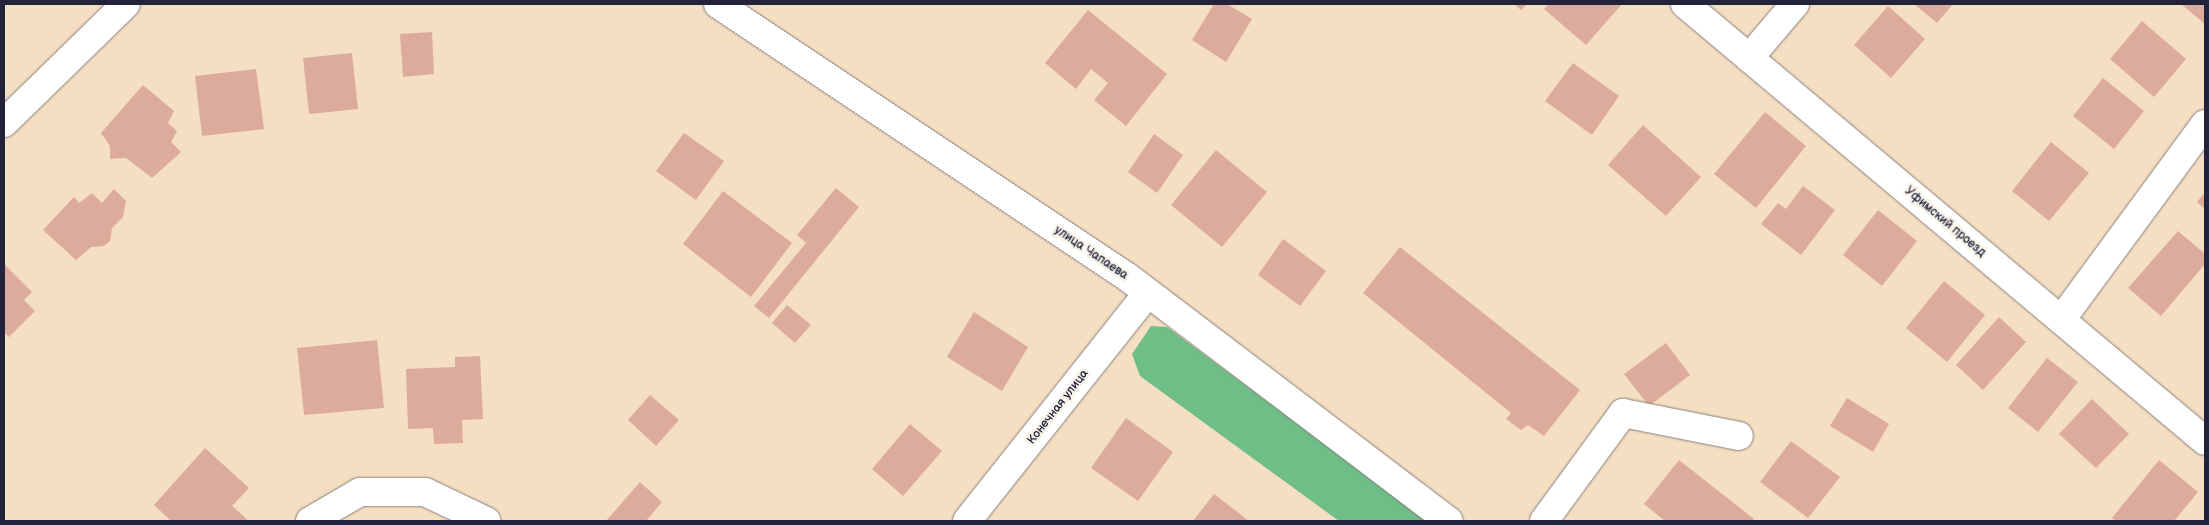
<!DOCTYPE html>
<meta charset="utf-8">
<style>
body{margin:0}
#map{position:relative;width:2209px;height:525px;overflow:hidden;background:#f4dfc3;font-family:"Balsamiq Sans",sans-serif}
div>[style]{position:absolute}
.forest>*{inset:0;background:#6fbe88}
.building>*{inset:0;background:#ddab9c}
.roads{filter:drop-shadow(0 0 1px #8b807f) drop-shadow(0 0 1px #8b807f)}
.minor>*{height:28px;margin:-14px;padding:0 14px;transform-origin:14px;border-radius:14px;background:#fff}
span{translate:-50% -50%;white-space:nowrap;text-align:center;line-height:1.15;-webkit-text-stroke:5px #f7f3e8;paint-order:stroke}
.street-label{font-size:12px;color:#22223b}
.frame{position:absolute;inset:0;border:5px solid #22223b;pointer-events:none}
</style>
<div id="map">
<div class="forest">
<div style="clip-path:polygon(1151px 326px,1167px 327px,1429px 521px,1339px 521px,1140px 376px,1132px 354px)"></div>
</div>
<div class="building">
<div style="clip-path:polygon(1214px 4px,1227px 4px,1252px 19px,1226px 62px,1192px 40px)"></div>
<div style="clip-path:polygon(1514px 4px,1527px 4px,1521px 10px)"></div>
<div style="clip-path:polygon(1549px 4px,1622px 4px,1586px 45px,1544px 9px)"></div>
<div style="clip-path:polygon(1914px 4px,1953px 4px,1937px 23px)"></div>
<div style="clip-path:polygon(2181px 4px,2205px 4px,2205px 24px)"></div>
<div style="clip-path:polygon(1888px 6px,1925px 39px,1891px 78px,1854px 45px)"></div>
<div style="clip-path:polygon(1088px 10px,1167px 74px,1126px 126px,1094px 100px,1108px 83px,1091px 69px,1076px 89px,1045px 63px)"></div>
<div style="clip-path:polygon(2142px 21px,2186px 59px,2154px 97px,2110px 59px)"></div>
<div style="clip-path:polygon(432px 32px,434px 74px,403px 77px,400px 34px)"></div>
<div style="clip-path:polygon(352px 53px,358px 109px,309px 114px,303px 58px)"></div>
<div style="clip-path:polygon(1573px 63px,1619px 96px,1592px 135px,1545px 101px)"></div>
<div style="clip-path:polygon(256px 69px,264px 129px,202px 136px,195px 76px)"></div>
<div style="clip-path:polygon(2103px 78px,2144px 111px,2114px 149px,2073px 116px)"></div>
<div style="clip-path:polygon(143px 85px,174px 111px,168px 123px,177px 131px,171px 142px,181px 152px,152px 178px,126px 158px,110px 159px,110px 146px,101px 133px)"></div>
<div style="clip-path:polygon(1765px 112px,1806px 146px,1756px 208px,1714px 174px)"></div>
<div style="clip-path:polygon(1643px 125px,1701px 177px,1666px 216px,1608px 165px)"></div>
<div style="clip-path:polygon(684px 133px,724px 161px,696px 200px,656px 171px)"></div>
<div style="clip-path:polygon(1154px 134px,1183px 155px,1157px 193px,1128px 172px)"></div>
<div style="clip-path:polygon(2051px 142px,2089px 173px,2049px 221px,2012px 191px)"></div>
<div style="clip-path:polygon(1216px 150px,1267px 192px,1222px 247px,1171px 205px)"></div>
<div style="clip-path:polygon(1803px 186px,1835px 210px,1801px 255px,1761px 224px,1778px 203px,1786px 209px)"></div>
<div style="clip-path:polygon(836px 188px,859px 207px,769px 318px,754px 306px,806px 243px,797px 235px)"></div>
<div style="clip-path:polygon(114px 189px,126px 201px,123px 217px,112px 228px,110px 241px,104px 246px,91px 247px,76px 260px,43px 230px,74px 197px,79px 203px,92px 193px,102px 203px)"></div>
<div style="clip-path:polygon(723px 191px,792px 243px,751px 297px,683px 244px)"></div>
<div style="clip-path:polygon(2205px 192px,2205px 209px,2197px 202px)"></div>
<div style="clip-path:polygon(1878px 210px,1917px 241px,1882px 286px,1843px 255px)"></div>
<div style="clip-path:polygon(2178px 231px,2205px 254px,2205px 264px,2161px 316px,2128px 288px)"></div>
<div style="clip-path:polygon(1283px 239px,1326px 271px,1300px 306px,1258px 275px)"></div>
<div style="clip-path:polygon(1400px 247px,1580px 390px,1544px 436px,1528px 425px,1521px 430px,1506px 419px,1511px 413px,1363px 293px)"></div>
<div style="clip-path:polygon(4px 264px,32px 292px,24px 300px,35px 311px,9px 337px,4px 332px)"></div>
<div style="clip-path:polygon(1944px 281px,1985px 315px,1947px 362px,1906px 328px)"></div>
<div style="clip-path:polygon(787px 305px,811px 325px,795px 343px,772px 323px)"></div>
<div style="clip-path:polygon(974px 312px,1028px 347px,1002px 391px,947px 357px)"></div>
<div style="clip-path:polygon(1999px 317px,2026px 342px,1983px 390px,1956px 365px)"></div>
<div style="clip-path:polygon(377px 340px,384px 408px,304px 415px,297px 348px)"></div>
<div style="clip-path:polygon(1666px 343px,1690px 375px,1649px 406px,1624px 374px)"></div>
<div style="clip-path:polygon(480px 356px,483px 419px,462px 420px,463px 443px,434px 444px,433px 428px,408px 429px,406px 369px,455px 367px,455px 357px)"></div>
<div style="clip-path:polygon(2047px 358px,2078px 382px,2038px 432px,2008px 408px)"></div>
<div style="clip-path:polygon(650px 395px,679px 420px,656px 446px,628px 420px)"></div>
<div style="clip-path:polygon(1847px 398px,1889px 424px,1873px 452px,1830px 426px)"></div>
<div style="clip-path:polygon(2092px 399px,2129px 434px,2096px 468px,2059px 434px)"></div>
<div style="clip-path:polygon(1126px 418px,1173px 452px,1138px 501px,1091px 468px)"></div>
<div style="clip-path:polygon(910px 424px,942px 451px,903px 496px,872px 469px)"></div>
<div style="clip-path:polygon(1791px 441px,1840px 477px,1808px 518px,1760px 482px)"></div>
<div style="clip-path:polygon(205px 448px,249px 488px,232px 506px,249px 521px,171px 521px,154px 505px)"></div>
<div style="clip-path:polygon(1679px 460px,1754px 519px,1752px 521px,1665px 521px,1644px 504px)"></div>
<div style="clip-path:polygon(2159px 460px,2198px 492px,2174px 521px,2116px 521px,2112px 518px)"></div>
<div style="clip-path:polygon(640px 482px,662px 502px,646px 521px,606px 521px)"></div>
<div style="clip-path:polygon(1214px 494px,1249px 521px,1193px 521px)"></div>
</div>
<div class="roads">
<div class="minor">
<div style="left:718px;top:4px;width:490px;rotate:33.7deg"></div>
<div style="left:1126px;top:276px;width:405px;rotate:37.2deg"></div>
<div style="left:1685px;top:4px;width:679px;rotate:40.04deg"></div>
<div style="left:1749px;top:58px;width:71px;rotate:-49.6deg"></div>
<div style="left:4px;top:123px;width:170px;rotate:-44.3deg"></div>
<div style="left:2061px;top:320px;width:243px;rotate:-53.7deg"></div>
<div style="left:310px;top:521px;width:58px;rotate:-30.1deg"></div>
<div style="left:360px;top:492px;width:65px"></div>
<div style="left:425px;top:492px;width:68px;rotate:25.4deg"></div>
<div style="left:967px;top:521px;width:291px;rotate:-51.6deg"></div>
<div style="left:1544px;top:521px;width:134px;rotate:-53.8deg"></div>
<div style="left:1623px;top:413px;width:118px;rotate:11.2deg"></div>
</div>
</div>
<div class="street-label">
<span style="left:1945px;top:222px;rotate:40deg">Уфимский проезд</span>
<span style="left:1091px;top:253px;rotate:34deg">улица Чапаева</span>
<span style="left:1058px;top:407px;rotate:-52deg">Конечная улица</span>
</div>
<div class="frame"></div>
</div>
